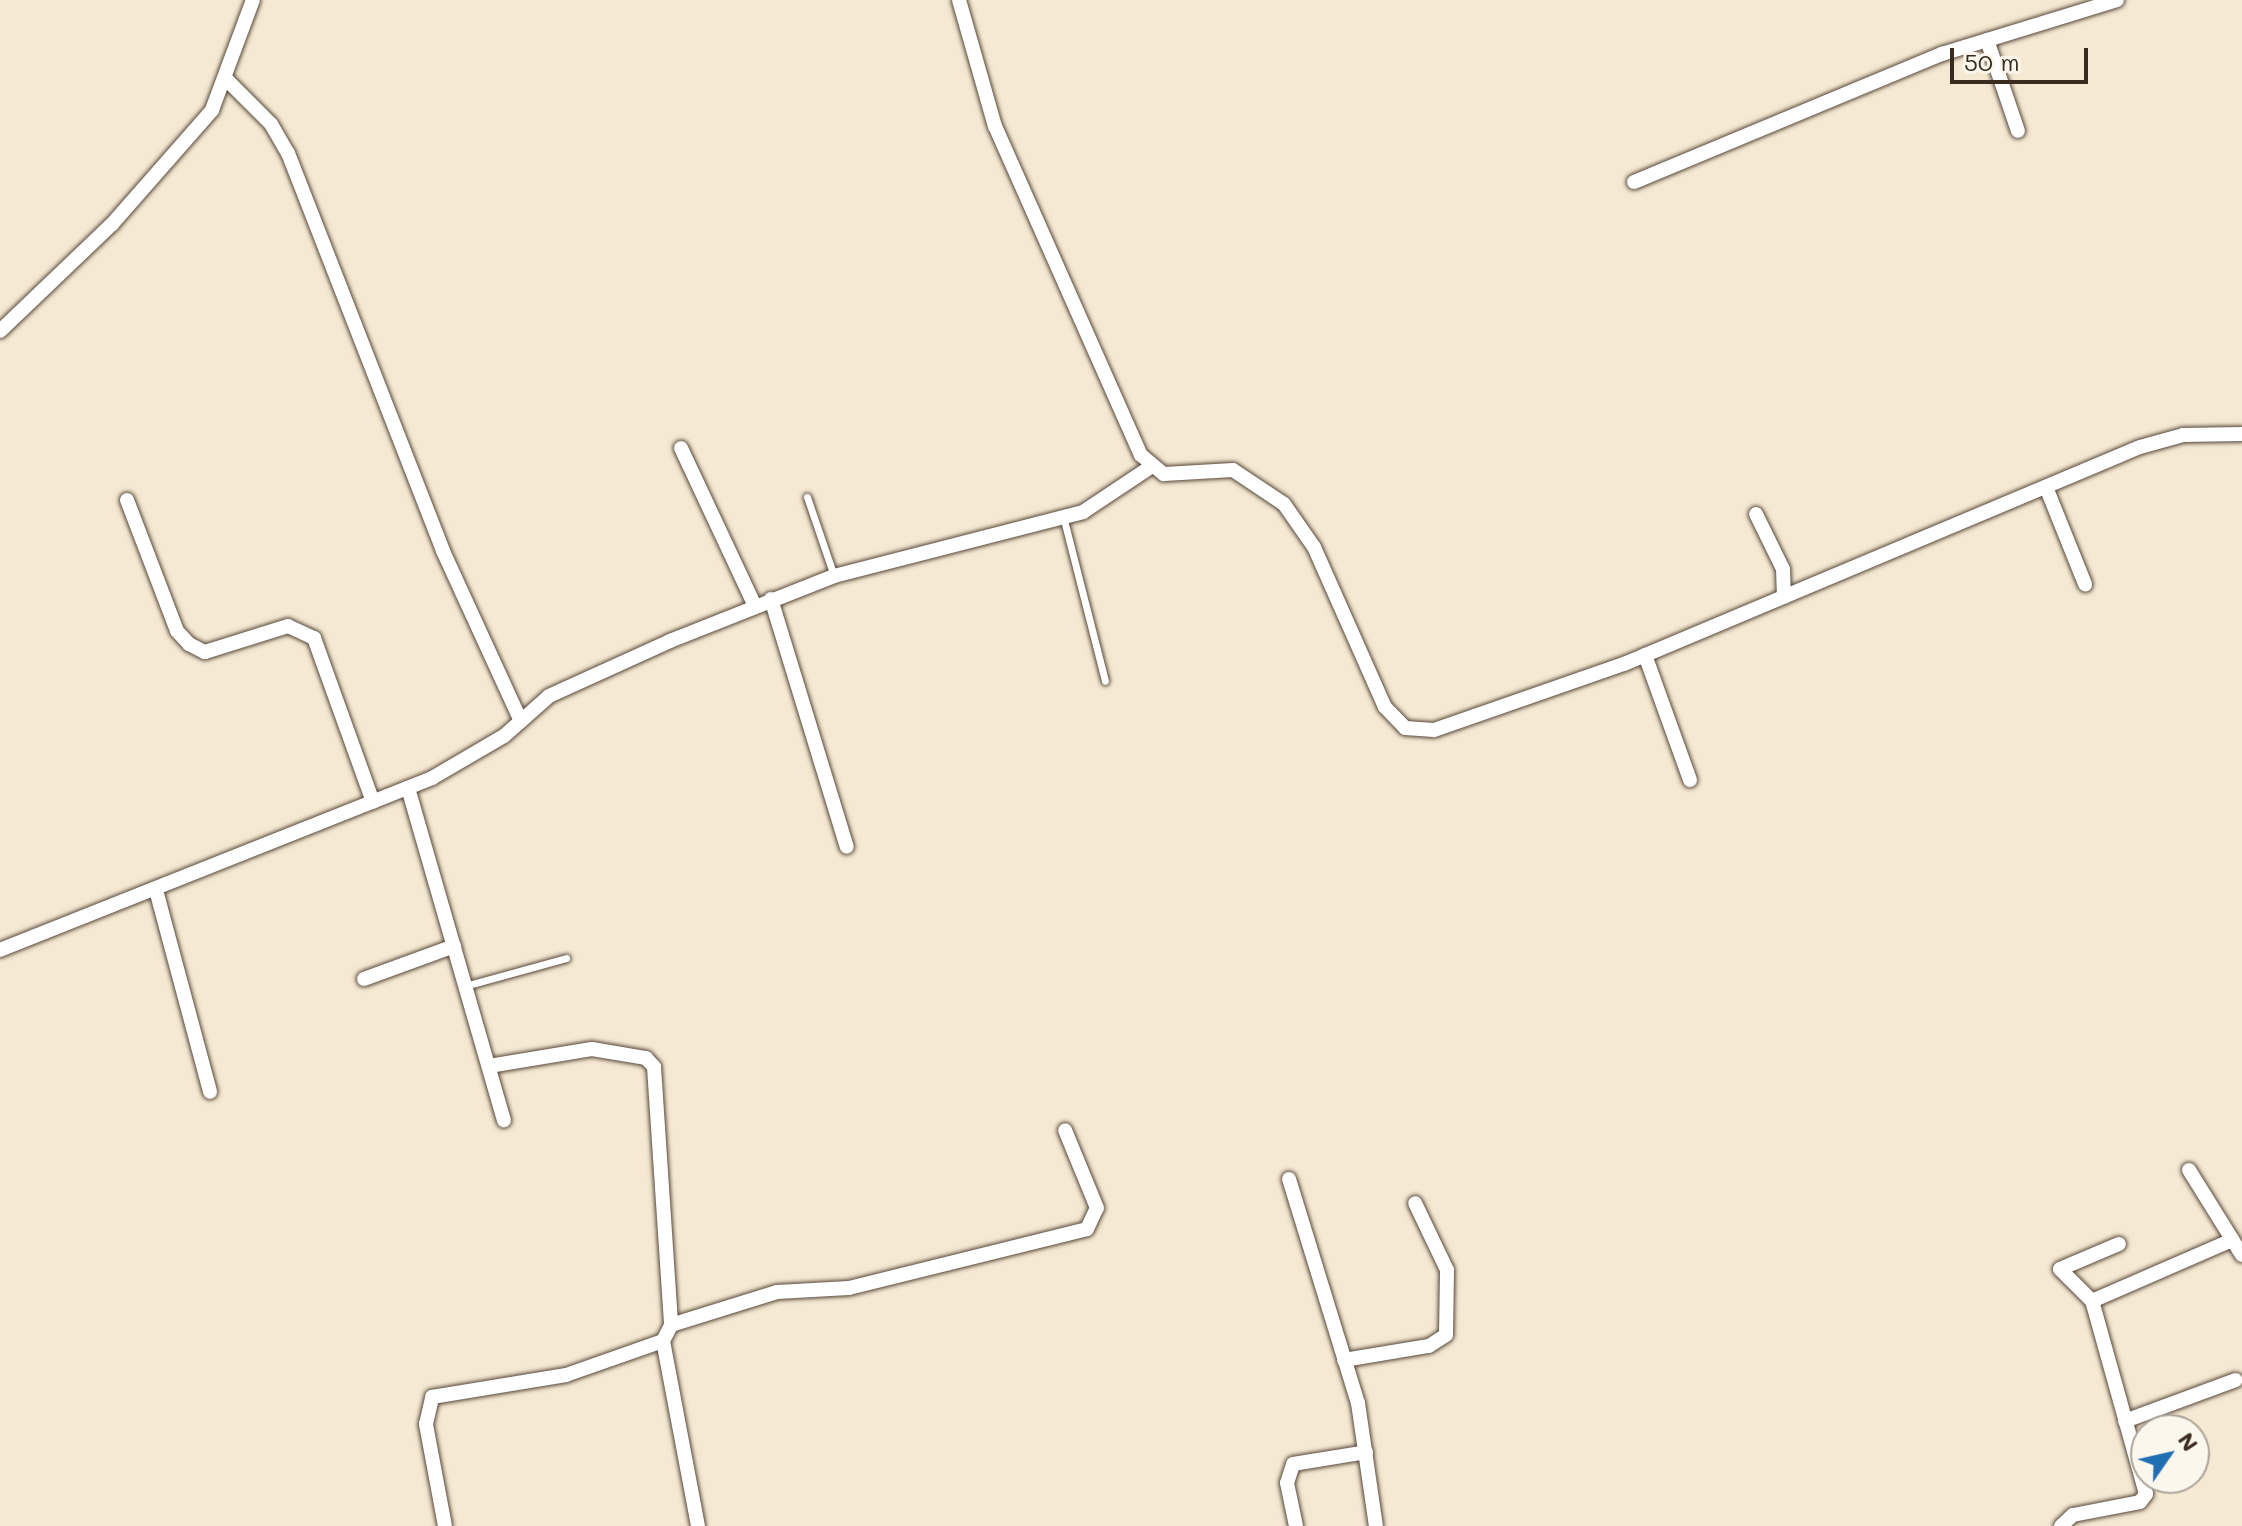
<!DOCTYPE html>
<style>
body{margin:0}
#map{position:relative;width:2242px;height:1526px;overflow:hidden;background:#f5e9d3;font-family:Mali,sans-serif}
div>[style]{position:absolute}
.roads{filter:drop-shadow(0 0 2px #574739) drop-shadow(0 0 2px #574739)}
.lane>*{height:7px;margin:-3.5px;padding:0 3.5px;transform-origin:3.5px;border-radius:3.5px;background:#fff}
.street>*{height:14px;margin:-7px;padding:0 7px;transform-origin:7px;border-radius:7px;background:#fff}
span{translate:-50% -50%;white-space:nowrap;text-align:center;line-height:1.15;-webkit-text-stroke:7px #fbf7ec;paint-order:stroke}
.north{position:absolute;left:2130px;top:1414px;width:80px;height:80px;box-sizing:border-box;background:#fbf7ec;border:2px solid #aea59a;border-radius:50%;rotate:56deg;font-size:22px;font-weight:700;line-height:32px;text-align:center;color:#3b2a1e}
.north::after{content:'';display:block;margin:auto;width:28px;height:36px;background:#1f6fb2;clip-path:polygon(50% 0,100% 100%,50% 72%,0 100%)}
.scale{position:absolute;left:1950px;top:48px;width:138px;height:36px;box-sizing:border-box;border:4px solid #3b2a1e;border-top:0;padding-left:10px;font-size:24px;line-height:28px;white-space:nowrap;color:#3b2a1e;-webkit-text-stroke:6px #fbf7ec;paint-order:stroke}
</style>
<div id="map">
<div class="roads">
<div class="lane">
<div style="left:807px;top:497px;width:83px;rotate:71.1deg"></div>
<div style="left:1063px;top:516px;width:170px;rotate:75.7deg"></div>
<div style="left:465px;top:986px;width:105px;rotate:-15.5deg"></div>
</div>
<div class="street">
<div style="left:959px;top:0;width:131px;rotate:74.1deg"></div>
<div style="left:995px;top:126px;width:360px;rotate:66.1deg"></div>
<div style="left:1141px;top:455px;width:30px;rotate:40deg"></div>
<div style="left:1164px;top:474px;width:69px;rotate:-3.3deg"></div>
<div style="left:1233px;top:470px;width:61px;rotate:33.7deg"></div>
<div style="left:1284px;top:504px;width:52px;rotate:55.1deg"></div>
<div style="left:1314px;top:547px;width:175px;rotate:66.1deg"></div>
<div style="left:1385px;top:707px;width:29px;rotate:46deg"></div>
<div style="left:1405px;top:728px;width:29px;rotate:4deg"></div>
<div style="left:1434px;top:730px;width:201px;rotate:-19.2deg"></div>
<div style="left:1624px;top:664px;width:560px;rotate:-22.81deg"></div>
<div style="left:2140px;top:447px;width:45px;rotate:-15.6deg"></div>
<div style="left:2183px;top:435px;width:59px;rotate:-1deg"></div>
<div style="left:1987px;top:40px;width:96px;rotate:71.2deg"></div>
<div style="left:227px;top:80px;width:62px;rotate:45deg"></div>
<div style="left:271px;top:124px;width:34px;rotate:60deg"></div>
<div style="left:288px;top:153px;width:427px;rotate:68.7deg"></div>
<div style="left:443px;top:551px;width:187px;rotate:65.4deg"></div>
<div style="left:1634px;top:182px;width:334px;rotate:-22.6deg"></div>
<div style="left:1942px;top:54px;width:183px;rotate:-17.1deg"></div>
<div style="left:0;top:331px;width:155px;rotate:-43.7deg"></div>
<div style="left:112px;top:224px;width:152px;rotate:-48.7deg"></div>
<div style="left:212px;top:110px;width:117px;rotate:-69.6deg"></div>
<div style="left:681px;top:448px;width:174px;rotate:64.9deg"></div>
<div style="left:2046px;top:487px;width:105px;rotate:68.1deg"></div>
<div style="left:127px;top:500px;width:140px;rotate:69.1deg"></div>
<div style="left:177px;top:631px;width:18px;rotate:47deg"></div>
<div style="left:189px;top:644px;width:18px;rotate:27deg"></div>
<div style="left:205px;top:652px;width:87px;rotate:-17.4deg"></div>
<div style="left:288px;top:626px;width:29px;rotate:25deg"></div>
<div style="left:314px;top:638px;width:174px;rotate:70.2deg"></div>
<div style="left:1756px;top:514px;width:61px;rotate:63.9deg"></div>
<div style="left:1783px;top:569px;width:28px;rotate:88deg"></div>
<div style="left:771px;top:599px;width:259px;rotate:73deg"></div>
<div style="left:1645px;top:655px;width:133px;rotate:70.2deg"></div>
<div style="left:408px;top:788px;width:346px;rotate:73.9deg"></div>
<div style="left:156px;top:890px;width:209px;rotate:75deg"></div>
<div style="left:0;top:950px;width:465px;rotate:-21.7deg"></div>
<div style="left:432px;top:778px;width:83px;rotate:-30.3deg"></div>
<div style="left:504px;top:736px;width:60px;rotate:-41.6deg"></div>
<div style="left:549px;top:696px;width:133px;rotate:-24.4deg"></div>
<div style="left:670px;top:641px;width:176px;rotate:-21.6deg"></div>
<div style="left:834px;top:576px;width:257px;rotate:-14.4deg"></div>
<div style="left:1083px;top:512px;width:83px;rotate:-33.7deg"></div>
<div style="left:364px;top:979px;width:96px;rotate:-20.1deg"></div>
<div style="left:489px;top:1066px;width:104px;rotate:-9.4deg"></div>
<div style="left:592px;top:1049px;width:55px;rotate:9.5deg"></div>
<div style="left:646px;top:1058px;width:12px;rotate:48deg"></div>
<div style="left:654px;top:1067px;width:259px;rotate:86.2deg"></div>
<div style="left:2189px;top:1170px;width:100px;rotate:58.1deg"></div>
<div style="left:1289px;top:1179px;width:234px;rotate:72.9deg"></div>
<div style="left:1358px;top:1403px;width:124px;rotate:81.7deg"></div>
<div style="left:2092px;top:1301px;width:45px;rotate:-135deg"></div>
<div style="left:2060px;top:1269px;width:64px;rotate:-23deg"></div>
<div style="left:1344px;top:1360px;width:86px;rotate:-9.4deg"></div>
<div style="left:1429px;top:1346px;width:20px;rotate:-33deg"></div>
<div style="left:1446px;top:1335px;width:65px;rotate:-89.1deg"></div>
<div style="left:1447px;top:1270px;width:74px;rotate:-115.5deg"></div>
<div style="left:2125px;top:1421px;width:118px;rotate:-20.3deg"></div>
<div style="left:445px;top:1526px;width:104px;rotate:-100.6deg"></div>
<div style="left:426px;top:1424px;width:28px;rotate:-77deg"></div>
<div style="left:432px;top:1397px;width:136px;rotate:-9.3deg"></div>
<div style="left:566px;top:1375px;width:103px;rotate:-19.3deg"></div>
<div style="left:698px;top:1526px;width:188px;rotate:-100.7deg"></div>
<div style="left:663px;top:1341px;width:18px;rotate:-63deg"></div>
<div style="left:671px;top:1325px;width:111px;rotate:-17.3deg"></div>
<div style="left:777px;top:1292px;width:72px;rotate:-3.2deg"></div>
<div style="left:849px;top:1288px;width:245px;rotate:-13.9deg"></div>
<div style="left:1087px;top:1229px;width:23px;rotate:-65deg"></div>
<div style="left:1097px;top:1208px;width:84px;rotate:-112.3deg"></div>
<div style="left:1296px;top:1526px;width:44px;rotate:-101.8deg"></div>
<div style="left:1287px;top:1483px;width:20px;rotate:-72deg"></div>
<div style="left:1293px;top:1464px;width:74px;rotate:-9.3deg"></div>
<div style="left:2061px;top:1526px;width:16px;rotate:-43deg"></div>
<div style="left:2073px;top:1515px;width:68px;rotate:-11deg"></div>
<div style="left:2140px;top:1502px;width:10px;rotate:-53deg"></div>
<div style="left:2146px;top:1494px;width:200px;rotate:-105.6deg"></div>
<div style="left:2092px;top:1301px;width:153px;rotate:-23.5deg"></div>
</div>
</div>
<div class="north">N</div>
<div class="scale">50 m</div>
</div>
